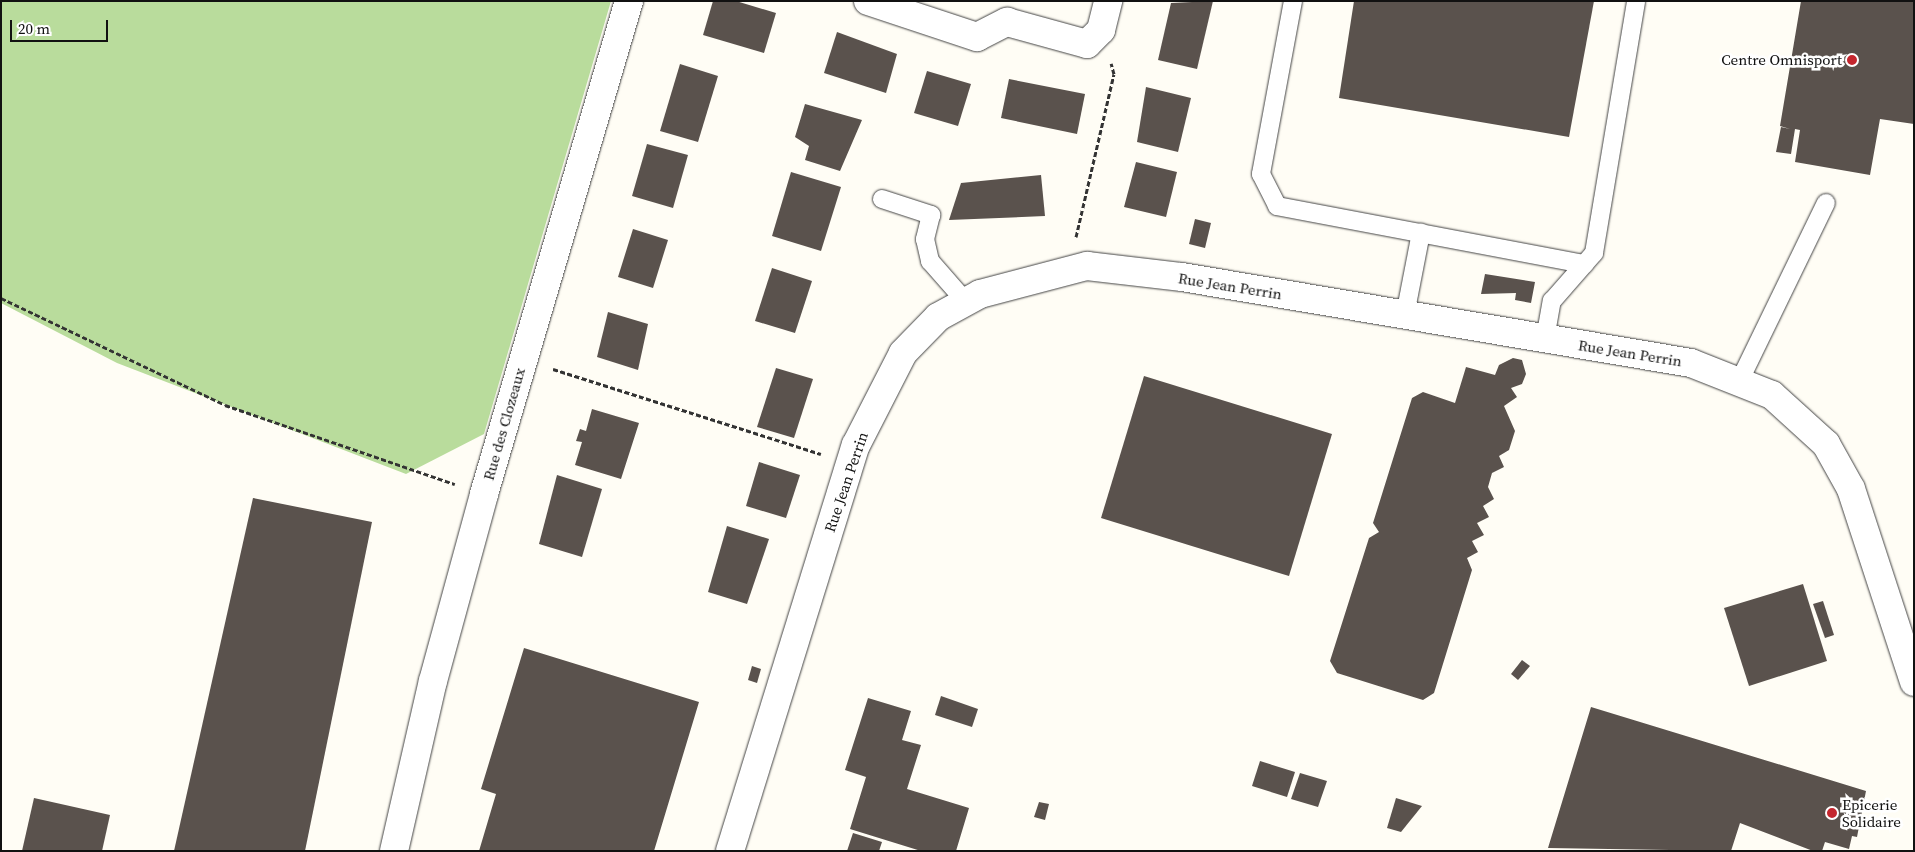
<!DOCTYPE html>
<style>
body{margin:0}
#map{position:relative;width:1915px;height:852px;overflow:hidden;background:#fffdf5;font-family:"Source Serif 4",serif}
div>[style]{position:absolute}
.forest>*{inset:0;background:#b9dc9c}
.building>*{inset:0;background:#5a524d}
.path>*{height:3px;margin-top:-1.5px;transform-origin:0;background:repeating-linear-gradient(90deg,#333 0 5px,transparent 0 7.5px)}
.roads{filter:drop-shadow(0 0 1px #444) drop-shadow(0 0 1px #444)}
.service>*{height:18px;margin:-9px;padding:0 9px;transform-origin:9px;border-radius:9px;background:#fff}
.minor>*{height:28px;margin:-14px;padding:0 14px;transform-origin:14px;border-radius:14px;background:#fff}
.dots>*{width:14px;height:14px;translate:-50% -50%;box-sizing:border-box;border:2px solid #fff;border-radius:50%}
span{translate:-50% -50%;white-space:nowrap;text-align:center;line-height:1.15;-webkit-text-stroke:5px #fff;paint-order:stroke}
.poi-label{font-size:15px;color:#111}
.right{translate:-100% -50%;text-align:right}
.left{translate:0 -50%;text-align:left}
.street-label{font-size:15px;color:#111}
.frame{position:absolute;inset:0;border:2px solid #111;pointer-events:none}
.scale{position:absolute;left:10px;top:20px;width:98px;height:22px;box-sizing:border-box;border:2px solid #111;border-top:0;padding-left:6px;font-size:15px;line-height:18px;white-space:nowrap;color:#111;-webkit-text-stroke:4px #fff;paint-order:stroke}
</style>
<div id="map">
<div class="forest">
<div style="clip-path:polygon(1px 1px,611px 1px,484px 434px,406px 474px,117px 363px,1px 303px)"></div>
</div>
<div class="building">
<div style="clip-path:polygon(713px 1px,736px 1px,776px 13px,764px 53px,703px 35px)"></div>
<div style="clip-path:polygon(1213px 1px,1197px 69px,1158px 60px,1171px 3px)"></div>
<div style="clip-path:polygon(1354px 1px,1594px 1px,1569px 137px,1339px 98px)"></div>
<div style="clip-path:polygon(1801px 1px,1914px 1px,1914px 124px,1880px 119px,1870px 175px,1795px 162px,1800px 130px,1795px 129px,1791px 154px,1776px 152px,1781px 127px,1790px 129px,1780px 126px)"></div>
<div style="clip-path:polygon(837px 32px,897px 54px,886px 93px,824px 73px)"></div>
<div style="clip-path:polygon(680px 64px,718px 76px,698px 142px,660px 131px)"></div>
<div style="clip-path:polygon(927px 71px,971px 84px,958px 126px,914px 113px)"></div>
<div style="clip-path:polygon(1009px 79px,1085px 94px,1077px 134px,1001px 118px)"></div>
<div style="clip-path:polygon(1146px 87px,1191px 98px,1178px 152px,1137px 142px)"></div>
<div style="clip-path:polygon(805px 104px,862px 120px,840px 171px,805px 160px,809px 146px,795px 137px)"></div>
<div style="clip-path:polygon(647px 144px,688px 155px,673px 208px,632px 196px)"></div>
<div style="clip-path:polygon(1136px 162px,1177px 172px,1166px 217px,1124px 207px)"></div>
<div style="clip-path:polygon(791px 172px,841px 187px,821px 251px,772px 236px)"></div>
<div style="clip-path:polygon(1041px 175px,1045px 216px,949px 220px,961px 183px)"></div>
<div style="clip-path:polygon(1195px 219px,1211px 223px,1205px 248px,1189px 244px)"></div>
<div style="clip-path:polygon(633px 229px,668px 240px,653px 288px,618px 277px)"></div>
<div style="clip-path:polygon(772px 268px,812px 281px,795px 333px,755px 321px)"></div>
<div style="clip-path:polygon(1485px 274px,1535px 282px,1531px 303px,1515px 300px,1516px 293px,1481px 294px)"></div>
<div style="clip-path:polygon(608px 312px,648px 324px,638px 370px,597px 357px)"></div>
<div style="clip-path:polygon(1513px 358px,1522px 360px,1526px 374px,1522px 384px,1511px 388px,1517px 397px,1504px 406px,1515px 431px,1509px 450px,1499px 456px,1504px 467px,1492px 473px,1488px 487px,1494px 499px,1483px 506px,1489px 517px,1477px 523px,1484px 535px,1472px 541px,1478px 552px,1467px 558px,1472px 570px,1434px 693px,1423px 700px,1337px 673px,1330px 661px,1369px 538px,1379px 532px,1373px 523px,1412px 398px,1423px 392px,1455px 403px,1466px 367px,1495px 375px,1499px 365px)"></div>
<div style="clip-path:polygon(776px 368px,813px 379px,794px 438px,757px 427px)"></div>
<div style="clip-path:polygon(1144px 376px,1332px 434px,1289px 576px,1101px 518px)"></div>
<div style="clip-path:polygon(592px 409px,639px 423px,621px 479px,575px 465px,582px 442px,576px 441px,580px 429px,586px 431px)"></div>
<div style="clip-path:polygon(759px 462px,800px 475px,786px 518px,746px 506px)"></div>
<div style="clip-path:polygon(557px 475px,602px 489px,582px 557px,539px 544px)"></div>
<div style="clip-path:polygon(253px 498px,372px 522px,305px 851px,174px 851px)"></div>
<div style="clip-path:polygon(727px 526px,769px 539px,747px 604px,708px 592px)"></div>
<div style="clip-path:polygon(1803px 584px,1827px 661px,1749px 686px,1724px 608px)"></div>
<div style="clip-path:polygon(1823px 601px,1834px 635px,1825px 638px,1813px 604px)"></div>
<div style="clip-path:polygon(524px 648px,699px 702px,654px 851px,479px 851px,496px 794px,481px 789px)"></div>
<div style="clip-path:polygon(1522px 660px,1530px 666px,1518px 680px,1511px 674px)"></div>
<div style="clip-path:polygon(752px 666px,761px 669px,757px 683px,748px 680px)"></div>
<div style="clip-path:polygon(941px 696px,978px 709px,972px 727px,935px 715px)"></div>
<div style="clip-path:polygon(868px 698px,911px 711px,902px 740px,921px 745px,907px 789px,969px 808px,956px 851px,921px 851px,850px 829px,866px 777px,845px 770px)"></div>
<div style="clip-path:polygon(1591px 707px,1866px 791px,1857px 837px,1852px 836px,1849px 849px,1825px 842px,1822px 851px,1813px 851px,1740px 823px,1731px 851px,1548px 848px)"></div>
<div style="clip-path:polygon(1260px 761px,1295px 772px,1287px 797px,1252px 786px)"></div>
<div style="clip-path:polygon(1300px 773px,1327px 781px,1318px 807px,1291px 799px)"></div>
<div style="clip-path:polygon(34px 798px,110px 815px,102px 851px,22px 851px)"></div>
<div style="clip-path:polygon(1396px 798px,1422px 806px,1401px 832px,1387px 828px)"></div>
<div style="clip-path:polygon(1039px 802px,1049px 804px,1045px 820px,1034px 817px)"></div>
<div style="clip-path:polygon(853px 833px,882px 842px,879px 851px,847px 851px)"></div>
</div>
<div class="path">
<div style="left:1076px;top:237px;width:167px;rotate:-76.9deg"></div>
<div style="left:1114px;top:74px;width:11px;rotate:-105deg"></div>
<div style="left:1px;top:298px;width:248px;rotate:25.5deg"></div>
<div style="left:225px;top:405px;width:243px;rotate:19deg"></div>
<div style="left:553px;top:369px;width:281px;rotate:17.6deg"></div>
</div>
<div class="roads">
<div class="service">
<div style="left:1293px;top:1px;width:176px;rotate:100.5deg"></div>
<div style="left:1261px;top:174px;width:36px;rotate:63deg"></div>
<div style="left:1277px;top:206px;width:313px;rotate:10.7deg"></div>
<div style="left:882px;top:199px;width:52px;rotate:18.1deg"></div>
<div style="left:931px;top:215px;width:25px;rotate:104deg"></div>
<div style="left:925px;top:239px;width:23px;rotate:77deg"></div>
<div style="left:930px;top:261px;width:55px;rotate:48.7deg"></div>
<div style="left:1405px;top:315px;width:84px;rotate:-79deg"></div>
<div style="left:1545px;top:339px;width:39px;rotate:-80deg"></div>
<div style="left:1552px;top:301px;width:64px;rotate:-48.8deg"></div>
<div style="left:1594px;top:253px;width:255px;rotate:-80.5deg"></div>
<div style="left:1739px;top:382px;width:199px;rotate:-64.1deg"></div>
</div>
<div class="minor">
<div style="left:868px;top:1px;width:115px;rotate:18.3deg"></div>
<div style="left:977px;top:37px;width:34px;rotate:-27deg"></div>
<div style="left:1007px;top:22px;width:83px;rotate:15.4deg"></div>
<div style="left:1087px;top:44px;width:20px;rotate:-45deg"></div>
<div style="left:1101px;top:30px;width:30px;rotate:-76deg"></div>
<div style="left:394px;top:851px;width:174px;rotate:-77.1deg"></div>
<div style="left:433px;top:681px;width:194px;rotate:-74.7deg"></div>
<div style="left:484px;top:494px;width:514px;rotate:-73.61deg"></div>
<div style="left:730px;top:851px;width:425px;rotate:-72.8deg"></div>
<div style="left:856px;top:445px;width:103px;rotate:-62.9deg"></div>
<div style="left:903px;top:353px;width:50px;rotate:-45.8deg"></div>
<div style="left:938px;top:317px;width:48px;rotate:-28.7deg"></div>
<div style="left:980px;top:294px;width:111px;rotate:-14.7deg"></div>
<div style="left:1087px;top:266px;width:96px;rotate:6.6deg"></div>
<div style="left:1182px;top:277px;width:516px;rotate:9.59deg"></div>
<div style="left:1691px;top:363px;width:87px;rotate:21.6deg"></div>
<div style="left:1772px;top:395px;width:73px;rotate:42.2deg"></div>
<div style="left:1826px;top:444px;width:51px;rotate:60.9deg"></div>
<div style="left:1851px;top:489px;width:203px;rotate:71.9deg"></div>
</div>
</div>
<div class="dots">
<div style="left:1852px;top:60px;background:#c4262e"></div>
<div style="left:1832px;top:813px;background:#c4262e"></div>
</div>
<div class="poi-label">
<span class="right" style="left:1842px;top:60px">Centre Omnisport</span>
<span class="left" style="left:1842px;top:813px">Epicerie<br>Solidaire</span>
</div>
<div class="street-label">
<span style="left:1230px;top:286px;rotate:9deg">Rue Jean Perrin</span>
<span style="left:1630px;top:353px;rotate:9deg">Rue Jean Perrin</span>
<span style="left:504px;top:424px;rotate:-74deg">Rue des Clozeaux</span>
<span style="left:846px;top:482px;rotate:-71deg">Rue Jean Perrin</span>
</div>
<div class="frame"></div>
<div class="scale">20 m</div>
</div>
